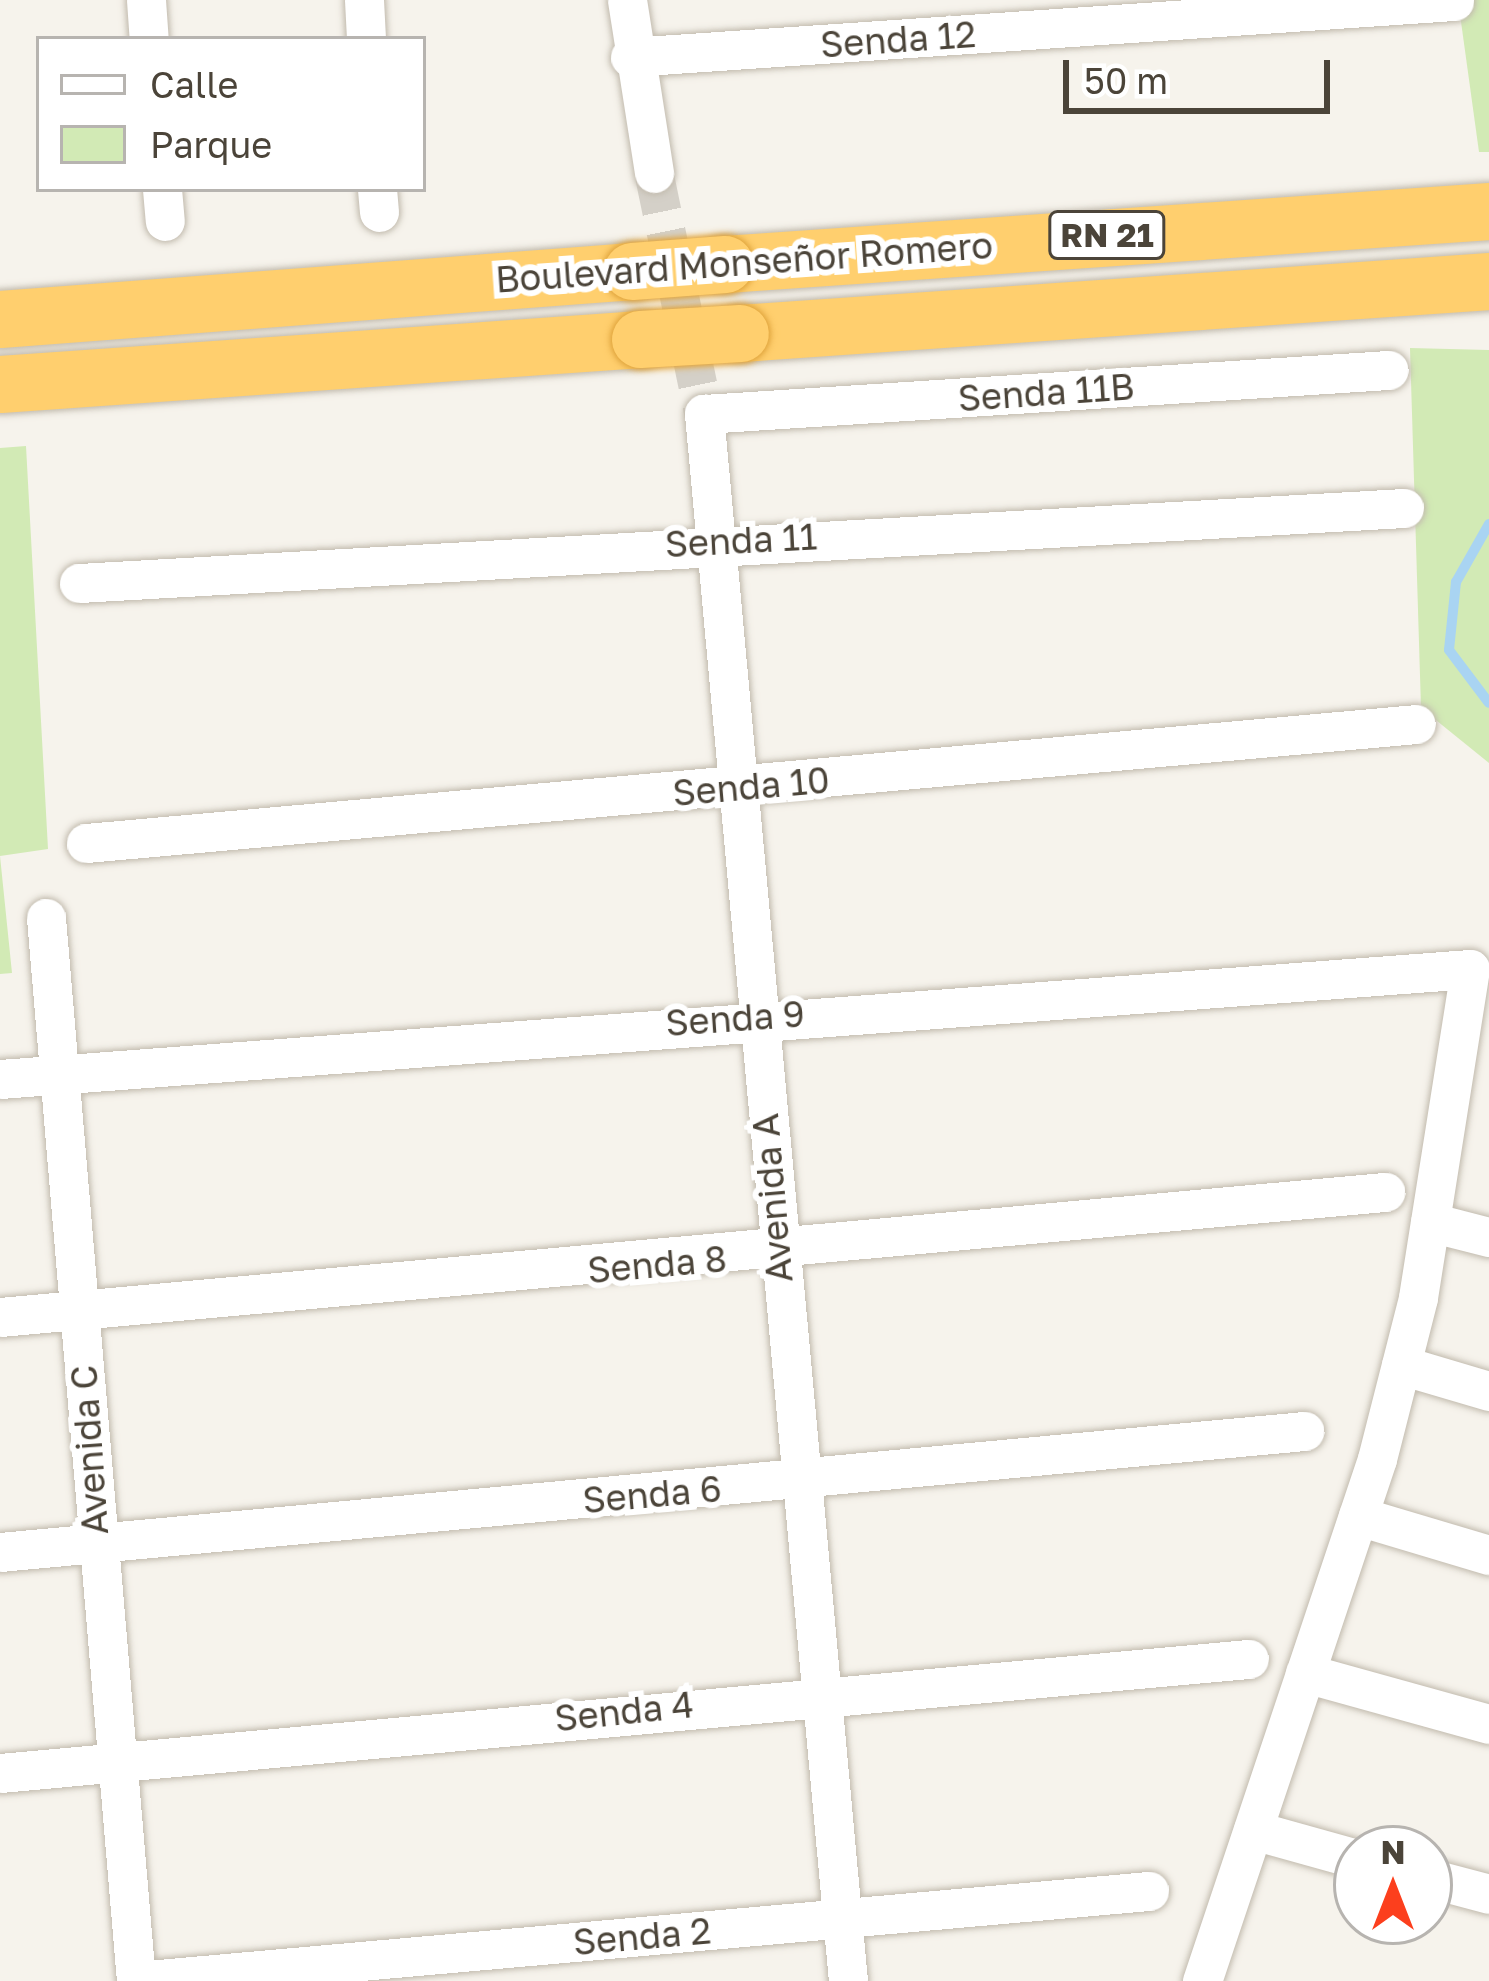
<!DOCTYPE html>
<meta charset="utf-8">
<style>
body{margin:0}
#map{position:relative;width:1489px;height:1981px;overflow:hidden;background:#f6f3ec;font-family:"Golos Text",sans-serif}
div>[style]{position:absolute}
.green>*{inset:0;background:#d2eab5}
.stream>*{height:10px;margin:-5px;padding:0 5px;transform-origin:5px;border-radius:5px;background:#a9d4f2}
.minor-tunnel>*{height:39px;margin-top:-19.5px;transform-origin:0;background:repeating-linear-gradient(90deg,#d4d0c8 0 39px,transparent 0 59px)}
.roads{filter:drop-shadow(0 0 3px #c2bbae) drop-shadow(0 0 3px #c2bbae)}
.minor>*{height:39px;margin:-19.5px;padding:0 19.5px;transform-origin:19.5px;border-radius:19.5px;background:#fff}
.highway>*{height:57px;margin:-28.5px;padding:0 28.5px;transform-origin:28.5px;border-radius:28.5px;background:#ffcf6e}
.bridges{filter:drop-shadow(0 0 3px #e0a43c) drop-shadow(0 0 3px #e0a43c)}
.highway-bridge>*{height:57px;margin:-28.5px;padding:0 28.5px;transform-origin:28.5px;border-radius:28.5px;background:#ffcf6e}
span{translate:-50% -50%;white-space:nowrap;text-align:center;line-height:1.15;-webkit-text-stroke:12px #fff;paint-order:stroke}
.shield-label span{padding:3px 9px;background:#fff;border:3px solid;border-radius:9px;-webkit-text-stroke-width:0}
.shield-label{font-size:33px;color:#4b4439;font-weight:700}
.street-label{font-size:36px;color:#4b4439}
.legend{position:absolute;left:36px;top:36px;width:390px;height:156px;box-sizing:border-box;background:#fff;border:3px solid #b7b4b0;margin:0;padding:15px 21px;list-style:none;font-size:36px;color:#4b4439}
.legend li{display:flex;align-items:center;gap:24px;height:60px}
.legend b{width:60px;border:3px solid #b7b4b0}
.north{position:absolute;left:1333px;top:1825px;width:120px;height:120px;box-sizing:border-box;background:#fff;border:3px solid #b7b4b0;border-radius:50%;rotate:0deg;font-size:33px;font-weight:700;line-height:48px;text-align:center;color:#4b4439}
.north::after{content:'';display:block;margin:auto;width:42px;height:54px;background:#fc3f1d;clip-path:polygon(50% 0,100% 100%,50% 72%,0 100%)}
.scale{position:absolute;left:1063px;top:60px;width:267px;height:54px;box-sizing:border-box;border:6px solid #4b4439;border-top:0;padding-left:15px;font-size:36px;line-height:42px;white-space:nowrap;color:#4b4439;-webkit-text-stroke:9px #fff;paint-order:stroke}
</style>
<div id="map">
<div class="green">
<div style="clip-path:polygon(1458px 0,1489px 0,1489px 152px,1479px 152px)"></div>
<div style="clip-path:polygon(1410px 348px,1489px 350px,1489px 763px,1421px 708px)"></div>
<div style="clip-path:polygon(26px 446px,48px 849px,0 856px,12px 973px,0 974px,0 448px)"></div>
</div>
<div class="stream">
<div style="left:1489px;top:524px;width:67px;rotate:119.6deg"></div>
<div style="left:1456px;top:582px;width:68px;rotate:95.9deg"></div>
<div style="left:1449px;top:650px;width:66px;rotate:53deg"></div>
</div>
<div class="minor-tunnel">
<div style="left:654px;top:173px;width:246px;rotate:78.3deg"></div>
</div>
<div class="roads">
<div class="minor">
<div style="left:146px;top:0;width:39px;rotate:86deg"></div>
<div style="left:364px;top:0;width:39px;rotate:87deg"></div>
<div style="left:627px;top:0;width:175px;rotate:81.1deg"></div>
<div style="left:630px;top:57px;width:826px;rotate:-3.89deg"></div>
<div style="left:162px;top:189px;width:32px;rotate:85deg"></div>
<div style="left:377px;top:189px;width:23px;rotate:85deg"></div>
<div style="left:79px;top:583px;width:1327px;rotate:-3.24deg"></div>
<div style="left:86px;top:843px;width:1335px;rotate:-5.11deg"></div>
<div style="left:46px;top:918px;width:1067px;rotate:85.16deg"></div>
<div style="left:136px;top:1981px;width:1017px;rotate:-5.08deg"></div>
<div style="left:0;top:1079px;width:1474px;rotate:-4.28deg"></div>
<div style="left:1470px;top:969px;width:333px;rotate:99deg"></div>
<div style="left:1418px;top:1298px;width:166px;rotate:104.3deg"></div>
<div style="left:1377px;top:1459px;width:551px;rotate:108.53deg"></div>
<div style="left:1430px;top:1222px;width:61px;rotate:14.3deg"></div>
<div style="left:0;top:1317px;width:1391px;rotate:-5.16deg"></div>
<div style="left:1401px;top:1365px;width:92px;rotate:16.5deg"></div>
<div style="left:1358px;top:1516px;width:137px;rotate:16.6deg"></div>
<div style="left:0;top:1552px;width:1310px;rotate:-5.3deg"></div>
<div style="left:1305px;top:1673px;width:191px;rotate:15.5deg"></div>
<div style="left:0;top:1773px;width:1254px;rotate:-5.22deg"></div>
<div style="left:1253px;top:1830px;width:108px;rotate:15.6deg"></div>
<div style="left:1429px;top:1878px;width:62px;rotate:14.9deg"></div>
<div style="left:848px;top:1981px;width:1574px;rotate:-95.25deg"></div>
<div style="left:704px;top:414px;width:686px;rotate:-3.68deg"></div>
</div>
<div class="highway">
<div style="left:725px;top:264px;width:766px;rotate:-3.97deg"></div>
<div style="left:0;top:319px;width:634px;rotate:-4.34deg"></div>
<div style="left:740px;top:333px;width:751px;rotate:-3.97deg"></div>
<div style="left:0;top:384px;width:642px;rotate:-4.02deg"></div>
</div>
</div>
<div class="bridges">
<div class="highway-bridge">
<div style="left:632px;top:271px;width:93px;rotate:-4.3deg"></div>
<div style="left:640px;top:339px;width:100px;rotate:-3.4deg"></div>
</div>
</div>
<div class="shield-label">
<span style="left:1107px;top:235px">RN 21</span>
</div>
<div class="street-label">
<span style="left:898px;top:39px;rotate:-4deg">Senda 12</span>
<span style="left:744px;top:262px;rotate:-4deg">Boulevard Monseñor Romero</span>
<span style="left:1046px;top:392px;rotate:-4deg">Senda 11B</span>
<span style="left:741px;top:540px;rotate:-3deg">Senda 11</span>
<span style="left:751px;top:786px;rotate:-5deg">Senda 10</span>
<span style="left:735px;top:1018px;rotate:-4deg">Senda 9</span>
<span style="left:772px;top:1198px;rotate:-95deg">Avenida A</span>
<span style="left:657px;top:1264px;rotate:-5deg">Senda 8</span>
<span style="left:89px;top:1450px;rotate:-94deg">Avenida C</span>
<span style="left:652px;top:1494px;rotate:-5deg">Senda 6</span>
<span style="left:624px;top:1711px;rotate:-6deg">Senda 4</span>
<span style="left:642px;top:1936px;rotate:-5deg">Senda 2</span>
</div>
<ul class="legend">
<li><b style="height:15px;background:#fff"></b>Calle</li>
<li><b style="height:33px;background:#d2eab5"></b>Parque</li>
</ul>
<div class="north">N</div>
<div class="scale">50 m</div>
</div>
